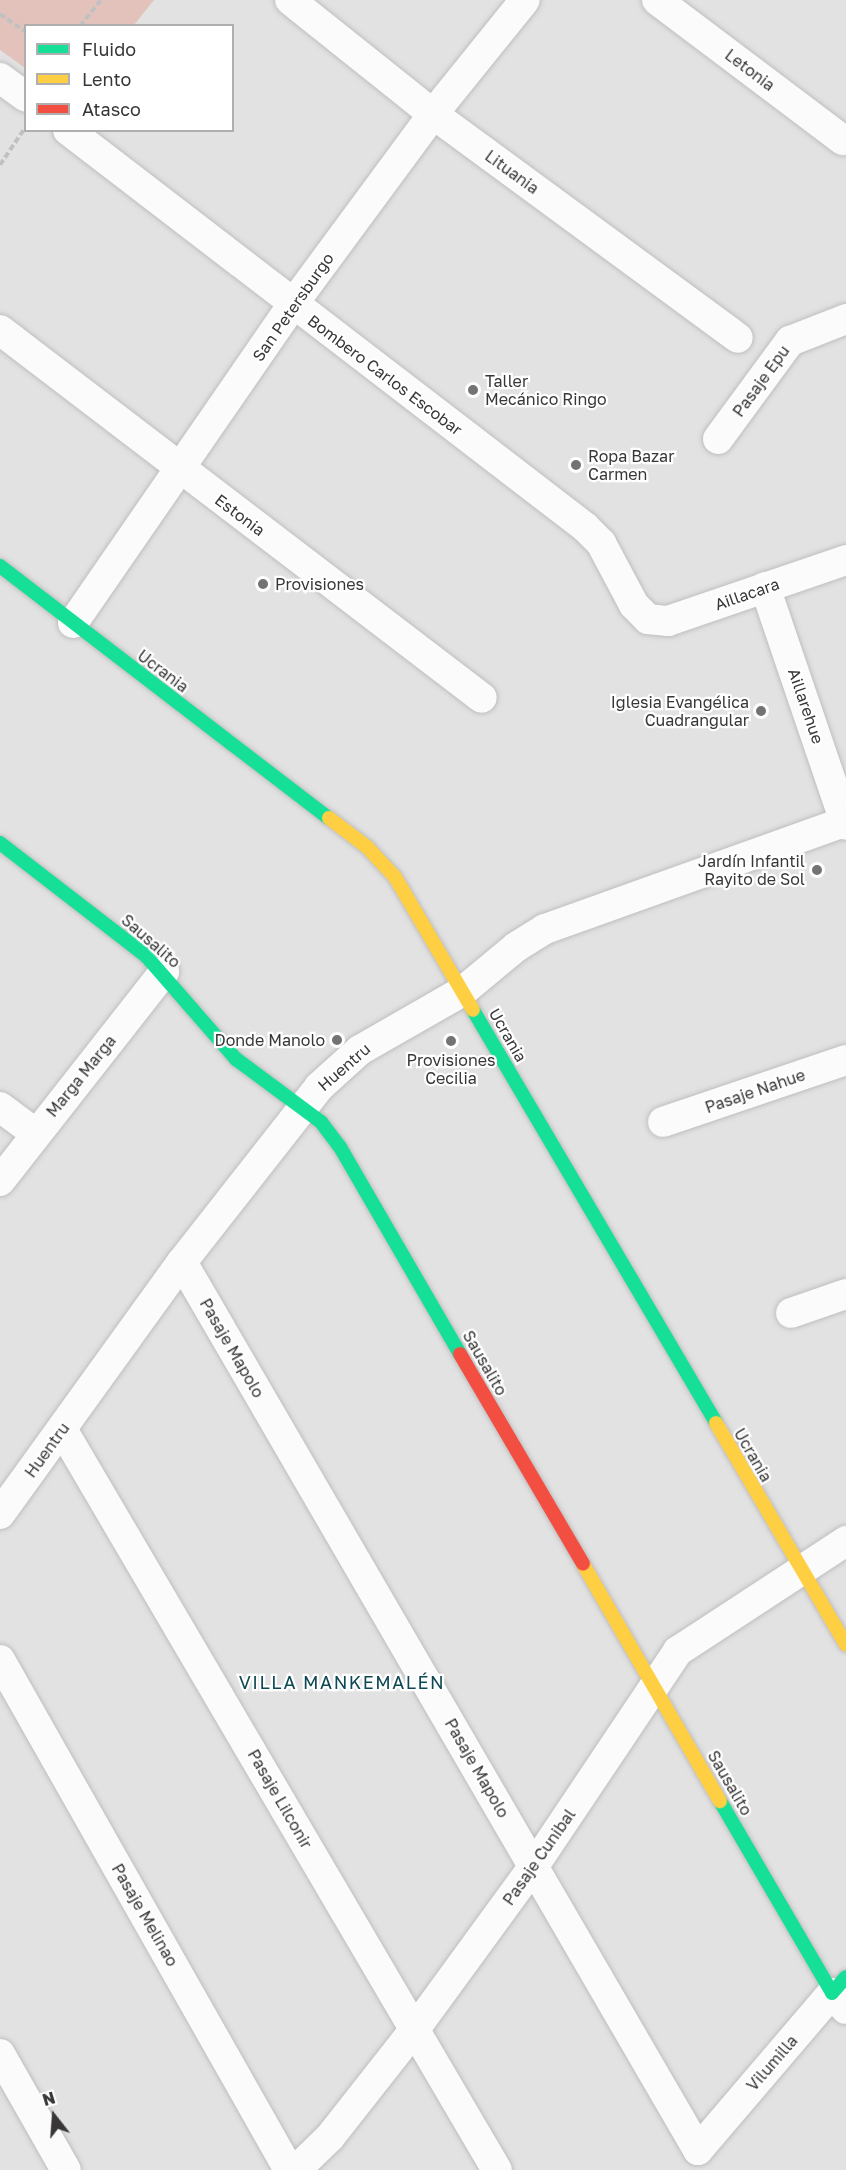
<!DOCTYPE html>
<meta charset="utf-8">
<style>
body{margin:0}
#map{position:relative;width:846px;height:2170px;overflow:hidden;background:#e3e2e3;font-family:"Golos Text",sans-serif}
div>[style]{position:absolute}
.green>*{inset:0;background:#e2c2bb}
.path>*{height:4px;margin-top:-2px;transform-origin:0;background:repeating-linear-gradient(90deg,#c2c1c2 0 6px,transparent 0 9px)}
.roads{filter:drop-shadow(0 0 2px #bfbebf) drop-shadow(0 0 2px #bfbebf)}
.street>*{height:30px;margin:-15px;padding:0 15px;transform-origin:15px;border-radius:15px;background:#fbfbfb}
.fast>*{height:14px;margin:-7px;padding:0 7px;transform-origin:7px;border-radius:7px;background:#16e098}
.slow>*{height:14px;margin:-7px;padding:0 7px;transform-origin:7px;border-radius:7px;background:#ffcf43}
.jam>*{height:14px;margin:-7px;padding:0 7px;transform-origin:7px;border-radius:7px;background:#f24e42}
.dots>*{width:16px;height:16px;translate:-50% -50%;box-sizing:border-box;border:3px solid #fff;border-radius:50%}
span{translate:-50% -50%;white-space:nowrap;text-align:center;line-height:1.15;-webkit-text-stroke:4.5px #fff;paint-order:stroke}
.street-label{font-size:16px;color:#383637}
.poi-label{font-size:16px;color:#383637}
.left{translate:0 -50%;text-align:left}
.right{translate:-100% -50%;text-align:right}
.neighbourhood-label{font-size:18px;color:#0d4954;letter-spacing:1.5px}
.legend{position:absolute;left:24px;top:24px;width:210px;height:108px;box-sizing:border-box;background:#fff;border:2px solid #afafaf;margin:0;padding:8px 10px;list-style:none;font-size:18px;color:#383637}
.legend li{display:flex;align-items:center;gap:12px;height:30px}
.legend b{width:30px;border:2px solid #afafaf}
.north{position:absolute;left:24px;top:2086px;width:60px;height:60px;-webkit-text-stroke:4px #fff;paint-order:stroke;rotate:343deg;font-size:16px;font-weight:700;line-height:24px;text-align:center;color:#383637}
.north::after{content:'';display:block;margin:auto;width:21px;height:27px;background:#383637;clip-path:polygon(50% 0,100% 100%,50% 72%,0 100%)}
</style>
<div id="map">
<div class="green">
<div style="clip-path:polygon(0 0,154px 0,134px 25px,26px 26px,25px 68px,0 50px)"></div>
</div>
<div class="path">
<div style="left:0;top:14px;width:32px;rotate:35deg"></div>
<div style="left:80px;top:26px;width:33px;rotate:-51deg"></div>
<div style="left:0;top:165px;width:45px;rotate:-56deg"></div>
</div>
<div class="roads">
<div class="street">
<div style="left:290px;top:0;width:183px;rotate:38.6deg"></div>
<div style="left:433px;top:114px;width:378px;rotate:36.3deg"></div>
<div style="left:657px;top:0;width:233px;rotate:37deg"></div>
<div style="left:0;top:78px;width:32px;rotate:36deg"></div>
<div style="left:68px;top:130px;width:652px;rotate:37.52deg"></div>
<div style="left:585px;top:527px;width:23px;rotate:45deg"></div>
<div style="left:601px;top:543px;width:70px;rotate:62deg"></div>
<div style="left:634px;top:605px;width:20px;rotate:45deg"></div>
<div style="left:648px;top:619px;width:20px;rotate:6deg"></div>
<div style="left:668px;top:621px;width:188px;rotate:-18.9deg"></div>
<div style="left:0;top:330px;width:606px;rotate:37.36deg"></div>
<div style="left:718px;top:439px;width:122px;rotate:-53.7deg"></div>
<div style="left:790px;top:341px;width:60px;rotate:-21.4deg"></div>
<div style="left:765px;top:587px;width:251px;rotate:71.2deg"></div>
<div style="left:73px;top:623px;width:388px;rotate:-55.4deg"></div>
<div style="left:293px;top:304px;width:236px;rotate:-53.6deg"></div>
<div style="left:433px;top:114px;width:146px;rotate:-51.1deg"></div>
<div style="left:0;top:1107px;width:44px;rotate:36.6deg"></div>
<div style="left:663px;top:1122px;width:193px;rotate:-18.7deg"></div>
<div style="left:0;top:1181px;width:266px;rotate:-51.9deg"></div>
<div style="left:182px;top:1262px;width:1027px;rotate:59.84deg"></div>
<div style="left:698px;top:2150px;width:206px;rotate:-49.5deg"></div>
<div style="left:832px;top:1993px;width:21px;rotate:49deg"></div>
<div style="left:791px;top:1313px;width:58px;rotate:-19.1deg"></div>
<div style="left:62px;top:1429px;width:859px;rotate:59.59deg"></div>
<div style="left:0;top:1514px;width:311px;rotate:-54.2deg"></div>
<div style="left:182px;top:1262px;width:222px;rotate:-51.9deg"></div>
<div style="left:319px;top:1087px;width:55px;rotate:-42.1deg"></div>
<div style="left:360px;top:1050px;width:119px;rotate:-29.8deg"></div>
<div style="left:463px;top:991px;width:69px;rotate:-39.7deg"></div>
<div style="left:516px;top:947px;width:34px;rotate:-32deg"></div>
<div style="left:545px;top:929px;width:320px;rotate:-19.7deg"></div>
<div style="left:0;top:1660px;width:586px;rotate:60.46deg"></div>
<div style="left:0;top:2054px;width:133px;rotate:60.4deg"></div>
<div style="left:296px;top:2170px;width:47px;rotate:-44.1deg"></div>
<div style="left:330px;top:2137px;width:137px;rotate:-51.8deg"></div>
<div style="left:415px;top:2029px;width:202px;rotate:-53.9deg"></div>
<div style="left:534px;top:1866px;width:259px;rotate:-56.2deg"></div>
<div style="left:678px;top:1651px;width:201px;rotate:-33.2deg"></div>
</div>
<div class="fast">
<div style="left:0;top:566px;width:414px;rotate:37.5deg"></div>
<div style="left:0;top:843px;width:185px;rotate:37.7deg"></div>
<div style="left:146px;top:956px;width:137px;rotate:48.9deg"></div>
<div style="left:236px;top:1059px;width:106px;rotate:36.5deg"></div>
<div style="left:321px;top:1122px;width:31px;rotate:53deg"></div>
<div style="left:340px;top:1147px;width:239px;rotate:59.9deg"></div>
<div style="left:473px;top:1010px;width:479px;rotate:59.5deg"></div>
<div style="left:720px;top:1801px;width:222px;rotate:59.7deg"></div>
<div style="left:832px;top:1993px;width:21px;rotate:-49deg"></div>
</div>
<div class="slow">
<div style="left:329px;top:818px;width:48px;rotate:37.3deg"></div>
<div style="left:367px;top:847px;width:41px;rotate:47deg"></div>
<div style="left:395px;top:877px;width:154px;rotate:59.6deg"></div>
<div style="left:716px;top:1423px;width:257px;rotate:59.6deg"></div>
<div style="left:583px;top:1564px;width:274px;rotate:60deg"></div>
</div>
<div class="jam">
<div style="left:460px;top:1354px;width:243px;rotate:59.6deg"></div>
</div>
</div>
<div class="dots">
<div style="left:473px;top:390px;background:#747273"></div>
<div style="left:576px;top:465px;background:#747273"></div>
<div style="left:263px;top:584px;background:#747273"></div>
<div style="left:761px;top:711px;background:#747273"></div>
<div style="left:817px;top:870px;background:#747273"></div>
<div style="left:337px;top:1040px;background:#747273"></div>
<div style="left:451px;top:1041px;background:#747273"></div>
</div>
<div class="street-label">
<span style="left:750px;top:70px;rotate:37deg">Letonia</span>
<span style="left:512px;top:172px;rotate:36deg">Lituania</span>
<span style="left:293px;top:307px;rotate:-55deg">San Petersburgo</span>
<span style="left:385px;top:375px;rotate:37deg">Bombero Carlos Escobar</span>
<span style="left:761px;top:381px;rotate:-54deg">Pasaje Epu</span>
<span style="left:240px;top:515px;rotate:37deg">Estonia</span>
<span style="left:747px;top:594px;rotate:-19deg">Aillacara</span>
<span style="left:163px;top:671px;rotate:37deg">Ucrania</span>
<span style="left:806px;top:706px;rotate:71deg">Aillarehue</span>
<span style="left:151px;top:941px;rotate:41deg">Sausalito</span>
<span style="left:508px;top:1035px;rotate:60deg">Ucrania</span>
<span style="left:344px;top:1067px;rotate:-41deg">Huentru</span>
<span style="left:81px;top:1076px;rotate:-51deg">Marga Marga</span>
<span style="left:755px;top:1091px;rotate:-19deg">Pasaje Nahue</span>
<span style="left:232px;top:1348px;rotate:60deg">Pasaje Mapolo</span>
<span style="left:485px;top:1363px;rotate:60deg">Sausalito</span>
<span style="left:47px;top:1450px;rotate:-54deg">Huentru</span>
<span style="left:753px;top:1455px;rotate:60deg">Ucrania</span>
<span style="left:477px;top:1768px;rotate:60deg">Pasaje Mapolo</span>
<span style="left:730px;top:1783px;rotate:60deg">Sausalito</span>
<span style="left:280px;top:1799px;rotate:60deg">Pasaje Lilconir</span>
<span style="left:539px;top:1857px;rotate:-55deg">Pasaje Cunibal</span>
<span style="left:145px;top:1915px;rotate:60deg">Pasaje Melinao</span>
<span style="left:772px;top:2063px;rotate:-49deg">Vilumilla</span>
</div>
<div class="poi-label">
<span class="left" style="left:485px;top:390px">Taller<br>Mecánico Ringo</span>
<span class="left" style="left:588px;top:465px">Ropa Bazar<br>Carmen</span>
<span class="left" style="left:275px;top:584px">Provisiones</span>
<span class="right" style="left:749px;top:711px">Iglesia Evangélica<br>Cuadrangular</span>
<span class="right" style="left:805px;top:870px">Jardín Infantil<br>Rayito de Sol</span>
<span class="right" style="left:325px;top:1040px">Donde Manolo</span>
<span style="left:451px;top:1069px">Provisiones<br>Cecilia</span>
</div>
<div class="neighbourhood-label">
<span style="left:342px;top:1682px">VILLA MANKEMALÉN</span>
</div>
<ul class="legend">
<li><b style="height:8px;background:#16e098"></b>Fluido</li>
<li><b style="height:8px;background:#ffcf43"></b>Lento</li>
<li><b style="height:8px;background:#f24e42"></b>Atasco</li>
</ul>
<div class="north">N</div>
</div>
